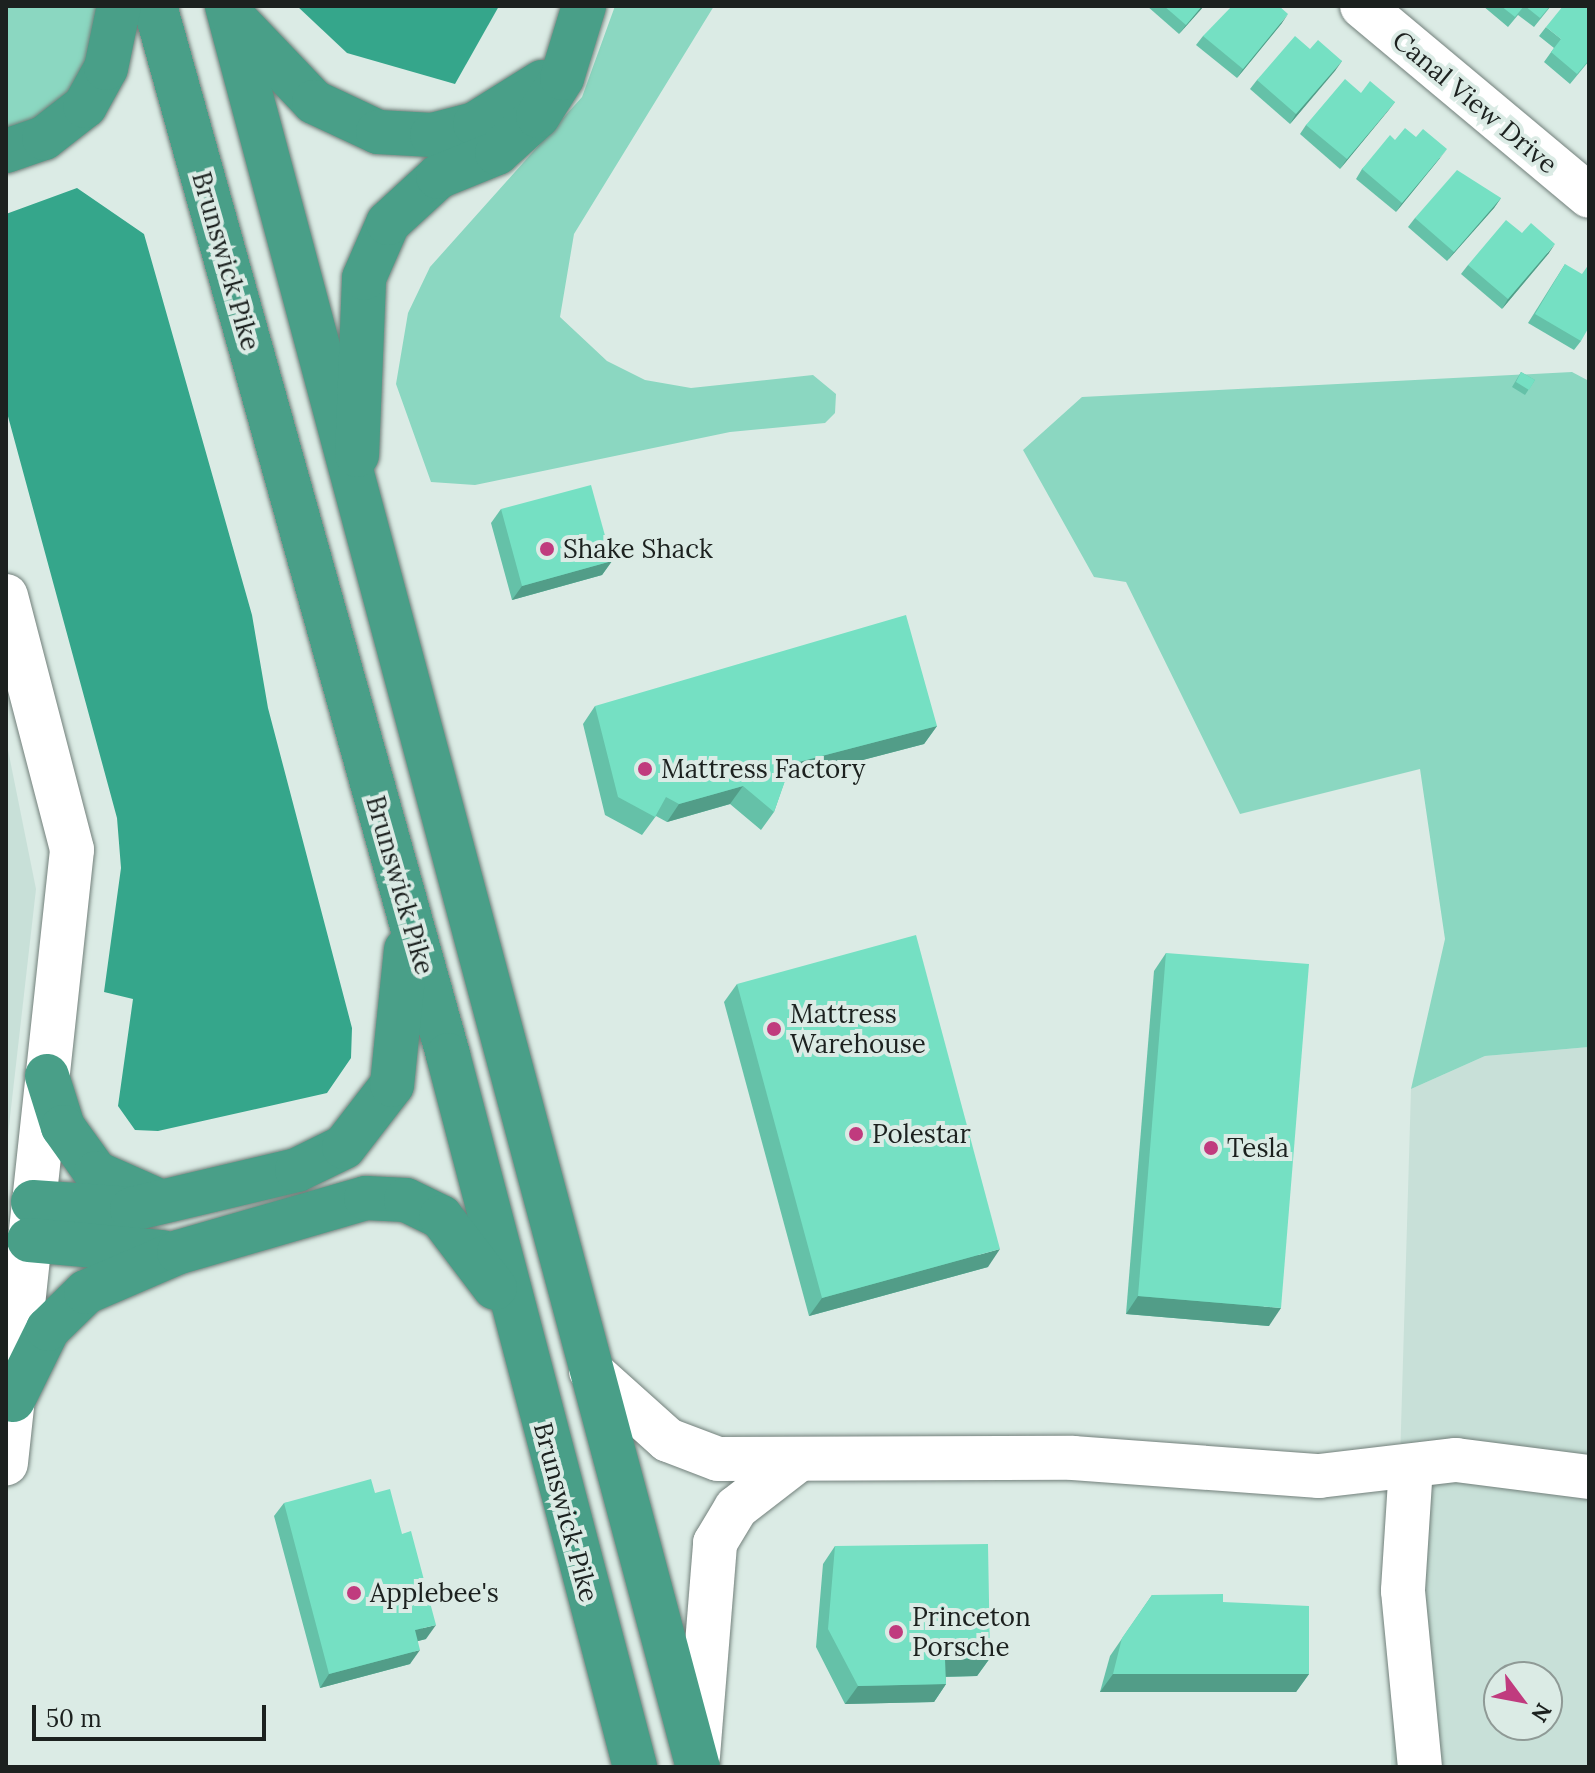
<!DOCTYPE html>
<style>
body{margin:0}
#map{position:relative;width:1595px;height:1773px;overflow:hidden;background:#dbebe5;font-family:Lora,serif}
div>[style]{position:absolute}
.built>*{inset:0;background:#c8e0d8}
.green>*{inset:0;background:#8bd7c1}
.water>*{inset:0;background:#35a68b}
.roads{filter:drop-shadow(0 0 2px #72807b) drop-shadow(0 0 2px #72807b)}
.minor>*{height:44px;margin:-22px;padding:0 22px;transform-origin:22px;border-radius:22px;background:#fff}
.highway>*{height:44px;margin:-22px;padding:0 22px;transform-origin:22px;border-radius:22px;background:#499f88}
.wall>*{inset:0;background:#65c1a8}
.shaded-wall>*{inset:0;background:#529d88}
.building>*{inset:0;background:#75e0c3}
.dots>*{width:22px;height:22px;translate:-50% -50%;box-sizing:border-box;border:4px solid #dbebe5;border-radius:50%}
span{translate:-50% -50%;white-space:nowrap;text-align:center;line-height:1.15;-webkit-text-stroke:8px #dbebe5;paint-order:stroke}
.street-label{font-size:26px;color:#1c211f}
.poi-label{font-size:26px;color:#1c211f}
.left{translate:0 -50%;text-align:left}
.frame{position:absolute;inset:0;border:8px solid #1c211f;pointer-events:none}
.north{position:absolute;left:1483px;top:1661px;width:80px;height:80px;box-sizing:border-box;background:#dbebe5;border:2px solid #8f9a96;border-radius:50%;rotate:122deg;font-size:22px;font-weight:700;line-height:32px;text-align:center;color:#1c211f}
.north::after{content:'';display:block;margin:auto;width:28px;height:36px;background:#c03b7e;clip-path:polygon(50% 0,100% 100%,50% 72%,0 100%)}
.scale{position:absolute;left:32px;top:1705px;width:234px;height:36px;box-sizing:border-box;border:4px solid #1c211f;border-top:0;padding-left:10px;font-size:24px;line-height:28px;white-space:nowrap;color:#1c211f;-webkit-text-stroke:6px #dbebe5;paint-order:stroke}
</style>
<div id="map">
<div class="built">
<div style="clip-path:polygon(6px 740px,36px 889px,6px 1152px)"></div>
<div style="clip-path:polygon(evenodd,1589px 1047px,1589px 1767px,1391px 1767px,1411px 1089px,1485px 1056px,1589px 1047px,1499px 1677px,1547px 1677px,1547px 1725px,1499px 1725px,1499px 1677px)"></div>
</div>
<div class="green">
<div style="clip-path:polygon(6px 6px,104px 6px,82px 87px,6px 137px)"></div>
<div style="clip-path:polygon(615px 6px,714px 6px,574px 234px,560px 317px,607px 361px,645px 380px,691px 388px,813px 375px,836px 394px,835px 413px,825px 423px,730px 432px,475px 485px,431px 482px,396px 384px,408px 313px,430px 267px,582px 97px)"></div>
<div style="clip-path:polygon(1572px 372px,1589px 381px,1589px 1047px,1485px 1056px,1411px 1089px,1445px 939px,1420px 769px,1240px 814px,1126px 582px,1094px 577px,1023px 450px,1082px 397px)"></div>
</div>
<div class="water">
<div style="clip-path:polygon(297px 6px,499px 6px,455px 84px,347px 53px)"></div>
<div style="clip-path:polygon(77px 188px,144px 234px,252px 615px,268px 708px,352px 1028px,351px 1058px,327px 1093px,158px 1131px,135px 1130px,118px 1106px,133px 999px,104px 992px,121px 868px,117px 818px,6px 409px,6px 214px)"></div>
</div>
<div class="roads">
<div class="minor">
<div style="left:1362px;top:6px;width:296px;rotate:39.9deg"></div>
<div style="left:6px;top:596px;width:262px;rotate:75.4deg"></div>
<div style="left:72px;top:850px;width:617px;rotate:96.15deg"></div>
<div style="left:591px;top:1371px;width:103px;rotate:41.9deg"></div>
<div style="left:668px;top:1440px;width:53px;rotate:20.8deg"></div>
<div style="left:718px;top:1459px;width:355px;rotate:-0.2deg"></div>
<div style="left:1073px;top:1458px;width:247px;rotate:4.2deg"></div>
<div style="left:1319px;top:1476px;width:138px;rotate:-6.7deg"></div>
<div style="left:1456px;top:1460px;width:134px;rotate:7.3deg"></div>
<div style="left:1411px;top:1466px;width:125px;rotate:93.7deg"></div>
<div style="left:1403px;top:1591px;width:177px;rotate:84.5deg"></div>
<div style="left:698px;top:1756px;width:214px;rotate:-85.4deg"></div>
<div style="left:715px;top:1543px;width:41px;rotate:-59deg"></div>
<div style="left:736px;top:1508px;width:78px;rotate:-37.7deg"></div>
</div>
<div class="highway">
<div style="left:155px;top:6px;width:1089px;rotate:74.39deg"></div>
<div style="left:448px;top:1055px;width:736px;rotate:75.28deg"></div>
<div style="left:227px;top:6px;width:1823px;rotate:75.03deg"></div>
<div style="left:230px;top:14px;width:122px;rotate:46.3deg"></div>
<div style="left:314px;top:102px;width:71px;rotate:25.1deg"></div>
<div style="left:378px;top:132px;width:54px;rotate:3.2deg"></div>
<div style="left:432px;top:135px;width:44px;rotate:-14.3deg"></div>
<div style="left:475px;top:124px;width:79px;rotate:-32.1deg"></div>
<div style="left:6px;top:151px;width:40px;rotate:-18.9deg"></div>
<div style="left:44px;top:138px;width:52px;rotate:-38deg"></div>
<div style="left:85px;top:106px;width:43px;rotate:-61.1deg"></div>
<div style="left:106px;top:68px;width:63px;rotate:-78.2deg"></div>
<div style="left:357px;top:455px;width:177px;rotate:-87.7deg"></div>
<div style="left:364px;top:278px;width:60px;rotate:-66.4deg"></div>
<div style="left:388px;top:223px;width:68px;rotate:-42.6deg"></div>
<div style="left:438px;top:177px;width:64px;rotate:-22.1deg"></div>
<div style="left:497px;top:153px;width:55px;rotate:-42.1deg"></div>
<div style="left:538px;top:116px;width:45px;rotate:-57.7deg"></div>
<div style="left:562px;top:78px;width:75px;rotate:-73deg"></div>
<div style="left:47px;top:1076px;width:53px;rotate:72.6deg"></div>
<div style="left:63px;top:1127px;width:57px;rotate:54.3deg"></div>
<div style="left:96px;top:1173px;width:64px;rotate:23.8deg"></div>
<div style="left:33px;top:1202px;width:99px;rotate:4deg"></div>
<div style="left:132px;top:1209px;width:170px;rotate:-13.3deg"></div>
<div style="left:297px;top:1170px;width:52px;rotate:-26.1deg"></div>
<div style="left:344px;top:1147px;width:78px;rotate:-52.3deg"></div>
<div style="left:392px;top:1085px;width:136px;rotate:-84.1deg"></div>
<div style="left:29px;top:1240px;width:134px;rotate:5.2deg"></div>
<div style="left:13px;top:1400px;width:79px;rotate:-63.8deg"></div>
<div style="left:48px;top:1329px;width:53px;rotate:-44.2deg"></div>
<div style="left:86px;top:1292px;width:101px;rotate:-23.3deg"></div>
<div style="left:179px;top:1252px;width:195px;rotate:-16.1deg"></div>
<div style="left:366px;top:1198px;width:40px;rotate:2.9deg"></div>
<div style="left:406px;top:1200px;width:39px;rotate:26deg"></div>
<div style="left:441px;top:1217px;width:89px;rotate:52.7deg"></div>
</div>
</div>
<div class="wall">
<div style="clip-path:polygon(1147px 6px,1204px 6px,1179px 34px)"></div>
<div style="clip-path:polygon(1483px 6px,1551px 6px,1534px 27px,1518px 15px,1508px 27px)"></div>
<div style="clip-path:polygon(1282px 23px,1237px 78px,1196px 45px,1203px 36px)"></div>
<div style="clip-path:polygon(1546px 27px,1589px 61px,1570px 84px,1544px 62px,1554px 48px,1539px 36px)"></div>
<div style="clip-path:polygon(1310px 49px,1342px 61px,1290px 124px,1250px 89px,1257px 80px)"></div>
<div style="clip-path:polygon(1361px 93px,1395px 102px,1340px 169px,1300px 134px,1306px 125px)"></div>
<div style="clip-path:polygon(1395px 140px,1440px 158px,1396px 212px,1356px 179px,1362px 169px)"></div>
<div style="clip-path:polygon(1501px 198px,1494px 208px,1447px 261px,1408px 227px,1415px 218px)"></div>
<div style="clip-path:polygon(1549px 253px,1502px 309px,1461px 274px,1468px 265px)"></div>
<div style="clip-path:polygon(1565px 264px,1581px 341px,1574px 350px,1528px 323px)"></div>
<div style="clip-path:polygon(1521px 372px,1535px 380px,1525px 395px,1512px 387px)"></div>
<div style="clip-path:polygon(501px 509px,612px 561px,602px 575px,512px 600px,491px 523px)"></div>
<div style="clip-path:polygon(595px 706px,937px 726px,924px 744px,785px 780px,774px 812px,761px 830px,730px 804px,667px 822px,656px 816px,642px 835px,605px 815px,583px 724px)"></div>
<div style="clip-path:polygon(1166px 953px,1269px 1326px,1126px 1314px,1154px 971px)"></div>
<div style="clip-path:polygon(737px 984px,988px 1267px,809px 1316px,724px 1002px)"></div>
<div style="clip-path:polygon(375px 1493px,426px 1639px,418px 1641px,410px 1664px,320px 1688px,274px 1516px,284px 1503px)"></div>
<div style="clip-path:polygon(835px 1546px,990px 1658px,977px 1676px,946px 1677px,946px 1684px,934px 1702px,845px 1704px,816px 1647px,823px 1564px)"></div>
<div style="clip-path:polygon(1152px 1595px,1223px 1602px,1309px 1674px,1296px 1692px,1100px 1692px,1110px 1656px)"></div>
</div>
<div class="shaded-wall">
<div style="clip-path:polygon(1202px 6px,1204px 6px,1179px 34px,1186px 25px)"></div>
<div style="clip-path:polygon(1288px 14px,1282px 23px,1237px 78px,1243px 69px)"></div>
<div style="clip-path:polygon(1342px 61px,1335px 71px,1290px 124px,1296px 114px)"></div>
<div style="clip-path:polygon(1395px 102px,1388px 111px,1340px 169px,1347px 159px)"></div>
<div style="clip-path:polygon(1447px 149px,1440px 158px,1396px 212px,1402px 203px)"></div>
<div style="clip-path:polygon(1501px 198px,1494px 208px,1447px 261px,1454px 252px)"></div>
<div style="clip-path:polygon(1555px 244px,1549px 253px,1502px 309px,1508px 299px)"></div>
<div style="clip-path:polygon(612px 561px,602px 575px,512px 600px,522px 586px)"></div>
<div style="clip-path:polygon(937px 726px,924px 744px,779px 782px,791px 764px)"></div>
<div style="clip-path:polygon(743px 786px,730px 804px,667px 822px,679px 804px)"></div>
<div style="clip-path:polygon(1000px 1249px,988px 1267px,809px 1316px,822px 1298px)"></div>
<div style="clip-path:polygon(1138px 1296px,1281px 1308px,1269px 1326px,1126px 1314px)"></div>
<div style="clip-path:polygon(436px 1625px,426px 1639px,406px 1644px,415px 1630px)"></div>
<div style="clip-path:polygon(420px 1650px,410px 1664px,320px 1688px,329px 1674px)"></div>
<div style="clip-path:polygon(990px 1658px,977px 1676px,933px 1677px,945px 1659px)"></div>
<div style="clip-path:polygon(1113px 1674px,1309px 1674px,1296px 1692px,1100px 1692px)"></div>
<div style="clip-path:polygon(946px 1684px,934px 1702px,845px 1704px,858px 1686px)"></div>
</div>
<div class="building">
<div style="clip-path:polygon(1164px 6px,1202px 6px,1186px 25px)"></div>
<div style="clip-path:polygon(1232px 6px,1279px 6px,1288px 14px,1243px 69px,1203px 36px)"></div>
<div style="clip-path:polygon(1501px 6px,1524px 6px,1515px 17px)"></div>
<div style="clip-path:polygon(1525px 6px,1550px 6px,1540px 18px)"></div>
<div style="clip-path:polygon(1563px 6px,1589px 6px,1589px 60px,1577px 74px,1551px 52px,1561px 39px,1546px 27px)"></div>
<div style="clip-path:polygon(1295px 36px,1310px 49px,1318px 40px,1342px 61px,1296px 114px,1257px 80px)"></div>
<div style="clip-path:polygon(1345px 79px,1361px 93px,1370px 81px,1395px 102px,1347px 159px,1306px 125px)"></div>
<div style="clip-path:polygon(1405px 128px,1416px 137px,1423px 129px,1447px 149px,1402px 203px,1362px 169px,1390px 135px,1395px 140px)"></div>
<div style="clip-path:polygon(1457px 170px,1501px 198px,1454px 252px,1415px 218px)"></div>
<div style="clip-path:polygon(1506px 220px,1522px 233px,1531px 223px,1555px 244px,1508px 299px,1468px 265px)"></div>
<div style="clip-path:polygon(1565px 264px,1582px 274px,1589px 264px,1589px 327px,1581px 341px,1535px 314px)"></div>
<div style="clip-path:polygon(1521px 372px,1535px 380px,1529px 390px,1516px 382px)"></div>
<div style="clip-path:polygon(591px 485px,612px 561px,522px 586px,501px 509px)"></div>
<div style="clip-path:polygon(906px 615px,937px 726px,791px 764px,774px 812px,743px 786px,679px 804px,666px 797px,655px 817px,618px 797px,595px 706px)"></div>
<div style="clip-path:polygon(916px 935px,1000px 1249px,822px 1298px,737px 984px)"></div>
<div style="clip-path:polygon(1166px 953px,1309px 964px,1281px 1308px,1138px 1296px)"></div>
<div style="clip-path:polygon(371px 1479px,375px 1493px,390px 1489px,402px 1534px,411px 1531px,436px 1625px,415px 1630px,420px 1650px,329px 1674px,284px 1503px)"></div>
<div style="clip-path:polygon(988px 1544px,990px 1658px,945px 1659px,946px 1684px,858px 1686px,828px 1629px,835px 1546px)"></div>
<div style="clip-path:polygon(1223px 1594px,1223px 1602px,1309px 1606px,1309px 1674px,1113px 1674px,1122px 1638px,1152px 1595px)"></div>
</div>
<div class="dots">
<div style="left:547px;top:549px;background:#c03b7e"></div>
<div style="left:645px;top:769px;background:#c03b7e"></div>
<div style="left:774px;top:1029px;background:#c03b7e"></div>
<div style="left:856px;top:1134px;background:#c03b7e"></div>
<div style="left:1211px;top:1148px;background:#c03b7e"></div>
<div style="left:354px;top:1593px;background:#c03b7e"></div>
<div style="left:896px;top:1632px;background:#c03b7e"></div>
</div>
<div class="street-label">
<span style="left:1475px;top:102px;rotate:40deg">Canal View Drive</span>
<span style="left:226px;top:261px;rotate:74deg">Brunswick Pike</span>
<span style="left:400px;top:885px;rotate:74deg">Brunswick Pike</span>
<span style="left:566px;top:1512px;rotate:75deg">Brunswick Pike</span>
</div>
<div class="poi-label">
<span class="left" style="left:563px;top:549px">Shake Shack</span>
<span class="left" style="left:661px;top:769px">Mattress Factory</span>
<span class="left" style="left:790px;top:1029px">Mattress<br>Warehouse</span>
<span class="left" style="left:872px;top:1134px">Polestar</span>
<span class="left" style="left:1227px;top:1148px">Tesla</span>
<span class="left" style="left:370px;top:1593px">Applebee's</span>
<span class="left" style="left:912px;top:1632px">Princeton<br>Porsche</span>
</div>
<div class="frame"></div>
<div class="north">N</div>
<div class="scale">50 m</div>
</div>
